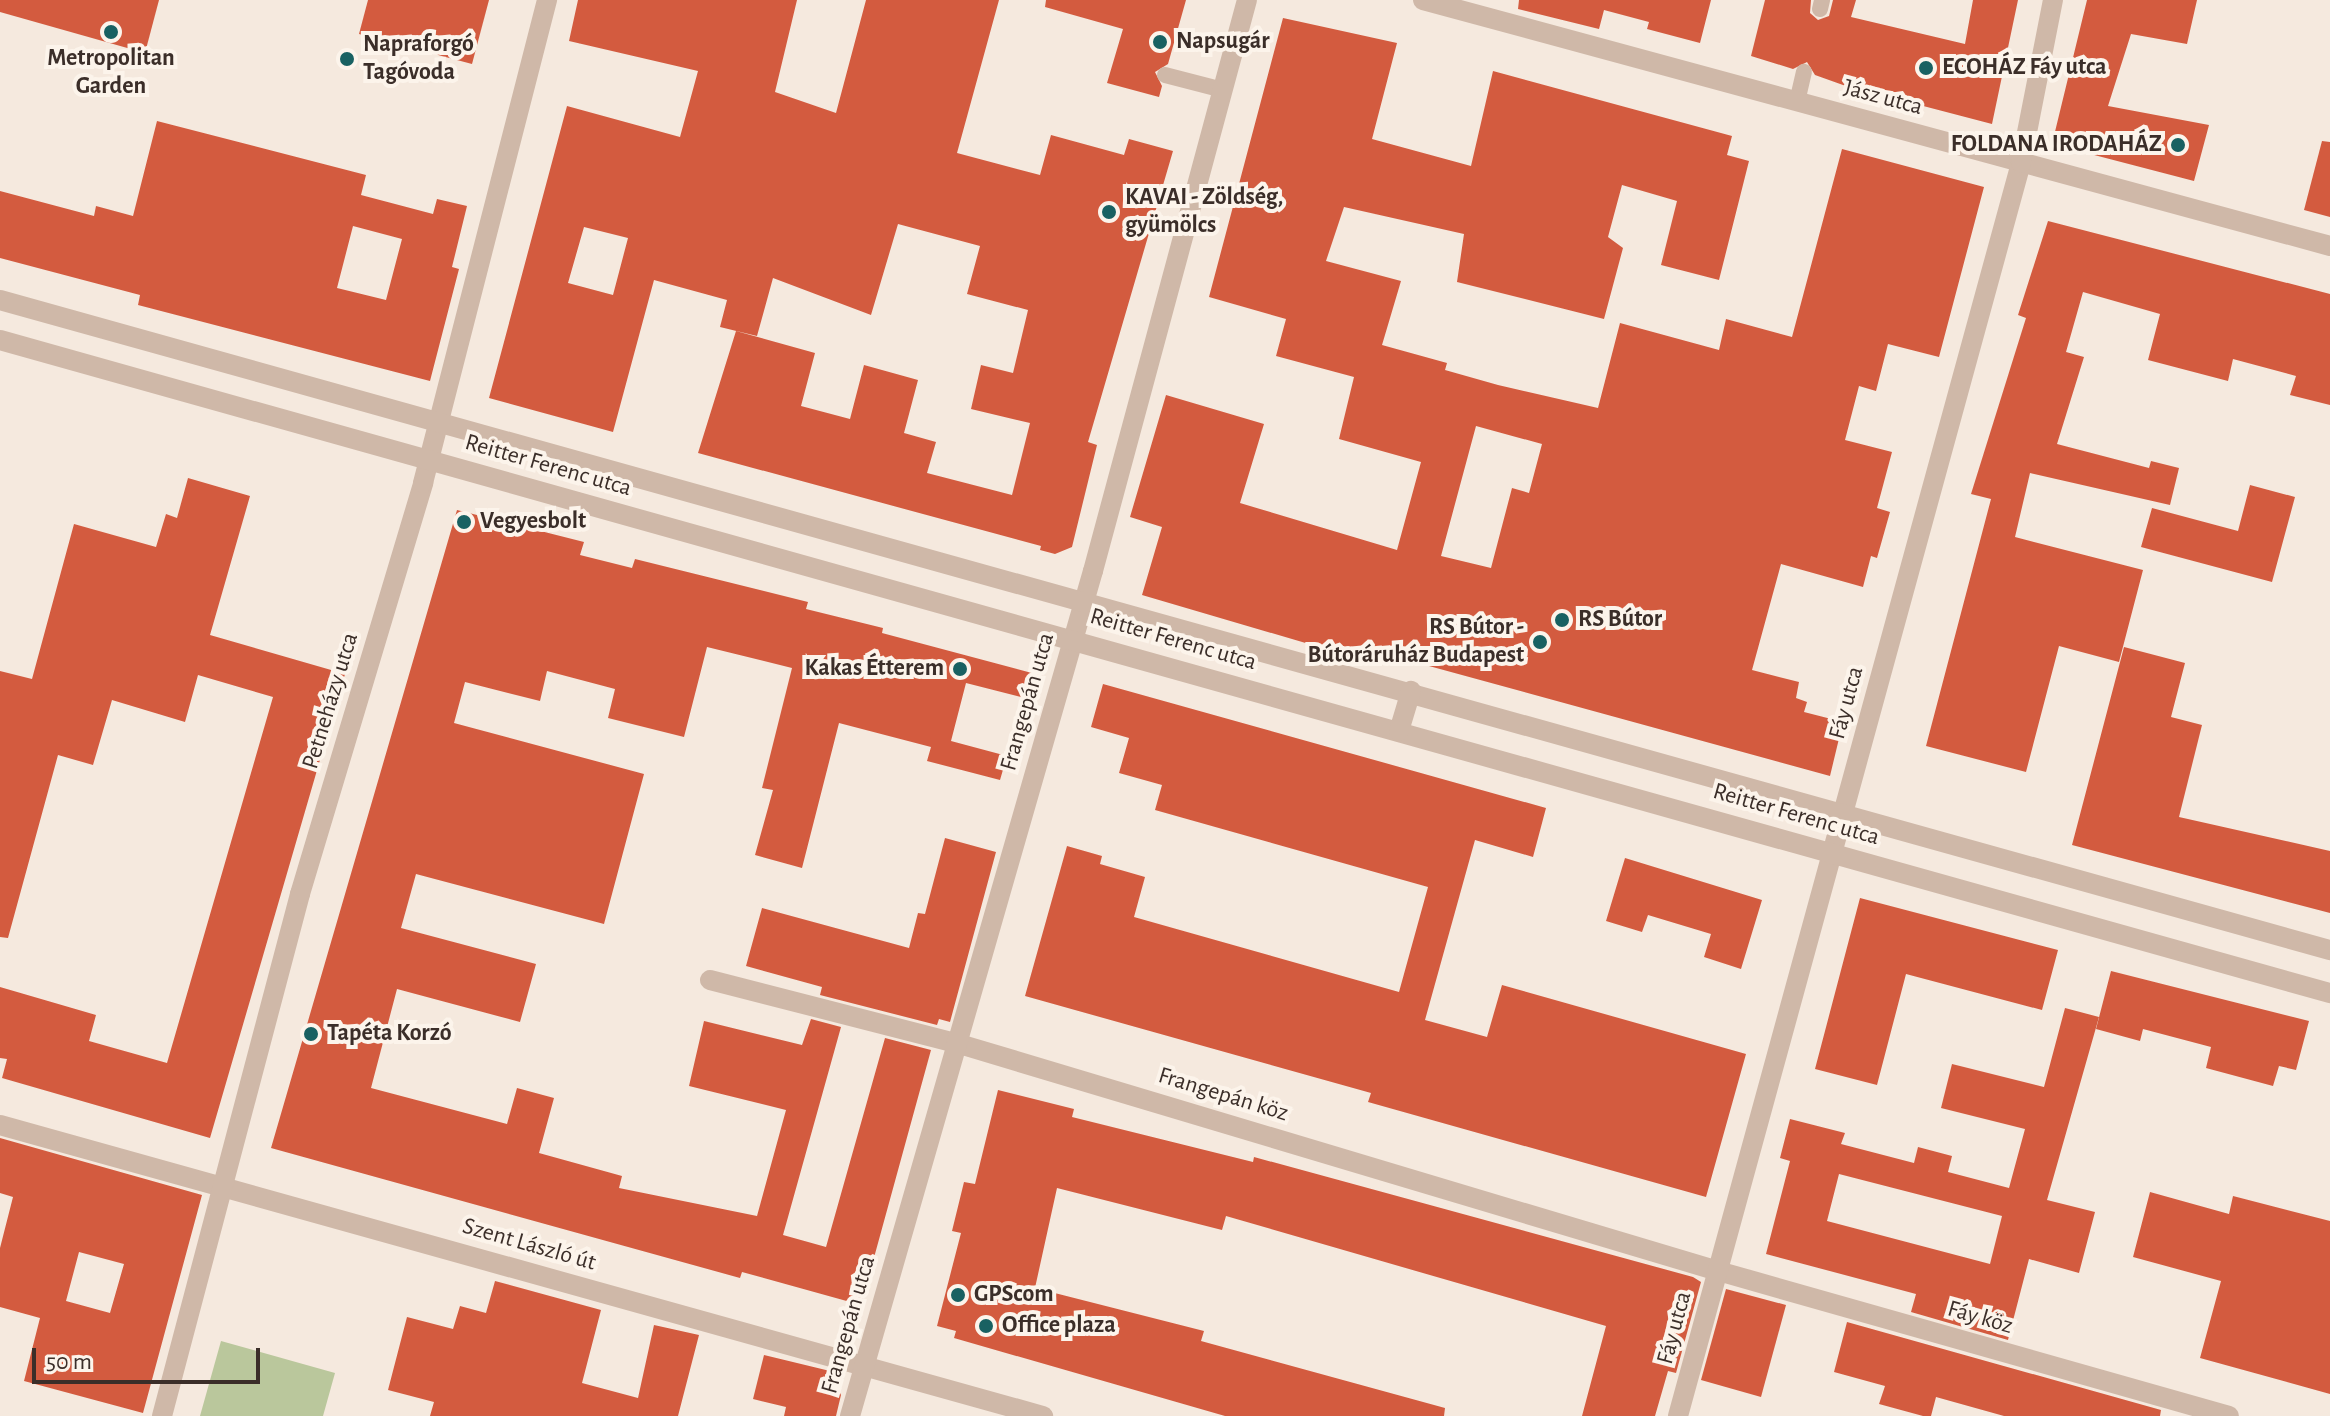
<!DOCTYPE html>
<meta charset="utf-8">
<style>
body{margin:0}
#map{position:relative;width:2330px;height:1416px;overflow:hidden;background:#f5e9de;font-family:"Alegreya Sans",sans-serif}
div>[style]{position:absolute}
.green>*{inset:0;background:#bac79c}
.building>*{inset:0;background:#d35b3f}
.service>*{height:16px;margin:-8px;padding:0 8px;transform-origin:8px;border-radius:8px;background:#cfb8a8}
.minor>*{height:20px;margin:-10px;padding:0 10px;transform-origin:10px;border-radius:10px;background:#cfb8a8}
.tertiary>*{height:20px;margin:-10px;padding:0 10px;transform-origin:10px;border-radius:10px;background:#cfb8a8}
.dots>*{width:22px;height:22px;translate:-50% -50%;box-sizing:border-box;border:4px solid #fcf4eb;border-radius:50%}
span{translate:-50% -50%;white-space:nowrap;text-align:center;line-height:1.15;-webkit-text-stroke:8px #fcf4eb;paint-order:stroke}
.poi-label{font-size:24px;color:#3b2e29;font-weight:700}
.left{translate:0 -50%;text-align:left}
.right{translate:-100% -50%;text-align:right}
.street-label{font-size:24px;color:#3b2e29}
.scale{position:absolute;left:32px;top:1348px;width:228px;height:36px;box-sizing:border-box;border:4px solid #3b2e29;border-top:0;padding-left:10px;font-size:24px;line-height:28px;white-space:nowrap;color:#3b2e29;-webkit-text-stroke:6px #fcf4eb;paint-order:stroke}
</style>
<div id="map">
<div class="green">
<div style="clip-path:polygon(221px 1341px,335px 1373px,323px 1416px,200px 1416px)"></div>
</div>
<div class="building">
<div style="clip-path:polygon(0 0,159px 0,145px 53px,0 12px)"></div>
<div style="clip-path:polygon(368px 0,489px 0,472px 64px,359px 34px)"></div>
<div style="clip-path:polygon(evenodd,578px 0,797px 0,775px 92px,836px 113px,866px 0,999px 0,957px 153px,1040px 175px,1051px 135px,1124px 155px,1129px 139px,1173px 151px,1088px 442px,1097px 445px,1072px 547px,1055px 554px,1040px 550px,1041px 546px,698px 453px,736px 331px,815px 353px,801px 406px,850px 419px,864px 365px,918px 380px,904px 433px,936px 442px,927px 473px,1012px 495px,1030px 423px,971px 409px,981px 365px,1013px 373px,1028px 310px,967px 294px,980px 246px,898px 224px,871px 315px,773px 278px,757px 336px,720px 327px,727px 300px,654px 280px,613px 432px,489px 398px,567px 106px,680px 137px,698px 71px,569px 41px,578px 0,584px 227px,628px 238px,613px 295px,568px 283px,584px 227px)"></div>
<div style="clip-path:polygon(1046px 0,1186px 0,1168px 64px,1155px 72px,1162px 86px,1159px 97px,1107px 83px,1123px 29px,1045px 7px)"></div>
<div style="clip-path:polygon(1519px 0,1711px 0,1700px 43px,1647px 29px,1649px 22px,1604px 10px,1599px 29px,1518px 9px)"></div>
<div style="clip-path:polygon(1765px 0,1811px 0,1810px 13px,1818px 20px,1829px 16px,1833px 0,1856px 0,1851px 17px,1965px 44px,1973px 0,2018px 0,1992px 124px,1843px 85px,1815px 75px,1807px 62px,1793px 69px,1751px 56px)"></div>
<div style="clip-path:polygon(2087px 0,2197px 0,2187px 44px,2131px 34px,2108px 106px,2209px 125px,2194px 181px,2052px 144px)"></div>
<div style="clip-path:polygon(evenodd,1283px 18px,1397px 43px,1372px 139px,1471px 166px,1493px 71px,1732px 136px,1727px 155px,1749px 161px,1719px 280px,1661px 265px,1677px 201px,1622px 185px,1608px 237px,1623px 248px,1604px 319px,1457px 282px,1464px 234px,1344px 207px,1326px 261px,1401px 281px,1382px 345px,1447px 363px,1445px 370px,1498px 385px,1598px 408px,1620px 323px,1719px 350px,1726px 319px,1792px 337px,1842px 149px,1984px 187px,1939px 357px,1888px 344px,1876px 391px,1859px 386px,1845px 440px,1892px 452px,1877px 508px,1890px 512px,1877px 558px,1871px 556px,1863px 587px,1781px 564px,1752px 670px,1799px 682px,1796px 698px,1807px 702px,1804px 712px,1843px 722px,1830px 776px,1418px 663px,1355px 648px,1353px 657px,1142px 595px,1162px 527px,1130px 517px,1166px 395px,1264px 424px,1240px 503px,1397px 550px,1421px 462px,1339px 439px,1354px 377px,1276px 356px,1286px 319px,1209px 297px,1283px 18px,1476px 426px,1542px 444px,1529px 493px,1512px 488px,1491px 568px,1441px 556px,1476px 426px)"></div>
<div style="clip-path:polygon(evenodd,157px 121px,366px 175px,361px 195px,433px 214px,437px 199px,467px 206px,452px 267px,459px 269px,430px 381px,138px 305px,140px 295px,0 258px,0 191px,94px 216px,96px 206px,133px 216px,157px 121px,353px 226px,402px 239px,386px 300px,337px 288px,353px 226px)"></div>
<div style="clip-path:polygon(2322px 141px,2330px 142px,2330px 217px,2304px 210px)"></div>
<div style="clip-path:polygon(2048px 221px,2330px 294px,2330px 405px,2290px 395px,2296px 376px,2233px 359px,2228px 381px,2148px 360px,2160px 314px,2083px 292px,2066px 352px,2084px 357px,2057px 444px,2149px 468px,2151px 461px,2179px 468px,2170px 505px,2030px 473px,2015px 537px,2143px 570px,2119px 662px,2059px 646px,2026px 772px,1926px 746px,1991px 499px,1971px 494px,2026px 318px,2018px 315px)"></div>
<div style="clip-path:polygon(188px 478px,250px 496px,210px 635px,345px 674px,210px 1138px,2px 1078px,7px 1059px,0 1058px,0 987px,96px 1015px,89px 1041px,167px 1063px,273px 697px,198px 675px,185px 722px,112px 700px,93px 765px,58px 755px,8px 938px,0 937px,0 671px,32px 679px,74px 524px,156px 547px,166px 514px,177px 518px)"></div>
<div style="clip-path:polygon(2250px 485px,2295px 497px,2272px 582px,2141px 547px,2152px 508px,2238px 531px)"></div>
<div style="clip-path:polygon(457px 510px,584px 542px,580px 555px,632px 568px,635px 559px,808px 602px,806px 609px,883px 628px,882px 633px,1043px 676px,1037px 701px,966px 683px,951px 741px,1007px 756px,1000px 780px,927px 761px,931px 747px,839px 723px,802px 868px,755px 855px,773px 790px,762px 788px,792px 668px,707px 647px,684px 737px,608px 718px,615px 689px,547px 671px,540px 701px,465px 682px,454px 723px,644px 774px,604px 924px,416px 874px,401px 928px,536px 964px,520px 1022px,397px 989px,371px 1088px,507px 1124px,517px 1088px,554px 1098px,539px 1153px,622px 1176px,619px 1188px,757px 1216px,786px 1110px,689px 1086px,704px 1021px,802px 1045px,811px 1019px,841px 1027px,783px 1235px,826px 1247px,885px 1038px,931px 1050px,861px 1305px,742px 1272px,740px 1278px,271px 1148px)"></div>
<div style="clip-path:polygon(2124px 647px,2185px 663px,2171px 717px,2202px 725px,2179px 817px,2330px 851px,2330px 913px,2072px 845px)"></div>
<div style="clip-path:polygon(1103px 684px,1546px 808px,1533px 857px,1475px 840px,1425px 1020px,1487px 1037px,1502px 985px,1746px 1054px,1706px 1197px,1368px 1102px,1371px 1093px,1025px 996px,1067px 846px,1102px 856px,1100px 864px,1145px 877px,1134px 917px,1399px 992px,1428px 887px,1155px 810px,1162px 785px,1119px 773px,1129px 738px,1091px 727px)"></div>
<div style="clip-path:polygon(945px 838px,996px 852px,950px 1022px,939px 1019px,937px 1025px,820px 995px,822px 987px,746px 966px,762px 908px,909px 948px,918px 913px,925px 914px)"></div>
<div style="clip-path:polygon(1625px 858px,1762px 900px,1741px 969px,1704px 957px,1711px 934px,1648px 915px,1642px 932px,1606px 921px)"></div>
<div style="clip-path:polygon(1860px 898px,2058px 950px,2042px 1010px,1906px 974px,1877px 1085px,1815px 1069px)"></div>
<div style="clip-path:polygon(2111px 971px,2309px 1021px,2296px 1070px,2279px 1066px,2273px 1086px,2206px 1068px,2211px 1047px,2143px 1029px,2140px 1041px,2096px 1029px)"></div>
<div style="clip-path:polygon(evenodd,2065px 1008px,2099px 1017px,2047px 1200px,2095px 1212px,2079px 1273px,2029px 1259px,2008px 1340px,1911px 1312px,1916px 1294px,1766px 1254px,1790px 1161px,1780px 1158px,1790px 1119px,1845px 1133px,1841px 1144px,1914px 1163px,1918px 1147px,1952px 1156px,1948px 1172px,2009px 1188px,2025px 1129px,1941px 1108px,1952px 1064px,2044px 1087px,2065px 1008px,1839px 1174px,2002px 1216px,1990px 1264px,1827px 1221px,1839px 1174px)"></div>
<div style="clip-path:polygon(998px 1090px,1074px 1109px,1072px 1117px,1253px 1162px,1254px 1157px,1693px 1277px,1701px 1282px,1676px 1373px,1668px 1371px,1655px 1416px,1582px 1416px,1606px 1326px,1226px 1216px,1222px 1230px,1057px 1188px,1035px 1288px,1204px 1331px,1201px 1341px,1445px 1408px,1444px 1416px,1225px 1416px,954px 1338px,956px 1331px,937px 1326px,961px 1233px,952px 1231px,964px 1182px,975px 1184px)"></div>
<div style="clip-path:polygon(evenodd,0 1138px,202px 1195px,143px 1413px,24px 1381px,40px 1318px,0 1307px,0 1248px,13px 1197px,0 1193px,0 1138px,79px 1252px,124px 1264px,110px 1313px,66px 1301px,79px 1252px)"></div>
<div style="clip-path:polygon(2150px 1192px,2229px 1214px,2233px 1196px,2330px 1221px,2330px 1394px,2200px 1358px,2221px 1281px,2133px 1257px)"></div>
<div style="clip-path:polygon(495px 1281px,601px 1310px,582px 1383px,638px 1398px,654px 1325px,699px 1335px,678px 1416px,430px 1416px,434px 1402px,388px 1390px,407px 1317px,453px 1329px,460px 1306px,486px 1313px)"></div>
<div style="clip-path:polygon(1726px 1289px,1786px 1305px,1761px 1397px,1701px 1380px)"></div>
<div style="clip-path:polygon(1847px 1322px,2161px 1410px,2160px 1416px,2004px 1416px,1936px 1397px,1931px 1416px,1923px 1416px,1879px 1404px,1885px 1386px,1834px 1372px)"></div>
<div style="clip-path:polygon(764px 1355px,830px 1371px,841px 1395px,836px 1416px,784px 1416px,786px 1407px,753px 1399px)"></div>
</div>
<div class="service">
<div style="left:1820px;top:9px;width:9px;rotate:-77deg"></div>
<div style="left:1165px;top:75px;width:60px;rotate:14.5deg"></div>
<div style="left:1797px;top:102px;width:31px;rotate:-77deg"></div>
</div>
<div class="minor">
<div style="left:1423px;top:0;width:940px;rotate:15.17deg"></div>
<div style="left:710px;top:980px;width:254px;rotate:14.4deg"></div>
<div style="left:956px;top:1043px;width:795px;rotate:16.66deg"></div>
<div style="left:1718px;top:1271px;width:531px;rotate:15.84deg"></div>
<div style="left:0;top:1125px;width:1083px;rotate:15.59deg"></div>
<div style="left:162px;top:1416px;width:540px;rotate:-75.19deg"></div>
<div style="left:300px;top:894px;width:429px;rotate:-73.3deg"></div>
<div style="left:423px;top:483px;width:499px;rotate:-75.6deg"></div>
<div style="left:850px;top:1416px;width:879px;rotate:-73.96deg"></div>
<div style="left:1093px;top:571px;width:591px;rotate:-74.91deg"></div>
<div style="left:1678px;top:1416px;width:1299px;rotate:-74.69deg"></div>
<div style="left:2021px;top:163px;width:166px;rotate:-78.9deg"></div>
</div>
<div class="tertiary">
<div style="left:0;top:300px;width:2419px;rotate:15.59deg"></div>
<div style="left:0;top:340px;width:2420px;rotate:15.66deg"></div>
<div style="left:1399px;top:731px;width:42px;rotate:-73.3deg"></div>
</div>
<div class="dots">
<div style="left:111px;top:32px;background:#196162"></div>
<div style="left:1160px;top:42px;background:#196162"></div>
<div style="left:347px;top:59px;background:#196162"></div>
<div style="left:1926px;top:68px;background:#196162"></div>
<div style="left:2178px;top:145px;background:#196162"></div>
<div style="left:1109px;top:212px;background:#196162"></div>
<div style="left:464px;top:522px;background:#196162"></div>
<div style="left:1562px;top:620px;background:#196162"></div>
<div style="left:1540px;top:642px;background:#196162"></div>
<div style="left:960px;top:669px;background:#196162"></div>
<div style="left:311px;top:1034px;background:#196162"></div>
<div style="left:958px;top:1295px;background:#196162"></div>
<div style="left:986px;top:1326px;background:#196162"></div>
</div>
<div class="poi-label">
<span class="left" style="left:1176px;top:42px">Napsugár</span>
<span class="left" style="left:363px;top:59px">Napraforgó<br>Tagóvoda</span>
<span style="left:111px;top:73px">Metropolitan<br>Garden</span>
<span class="left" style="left:1942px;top:68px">ECOHÁZ Fáy utca</span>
<span class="right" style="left:2162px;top:145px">FOLDANA IRODAHÁZ</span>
<span class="left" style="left:1125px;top:212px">KAVAI - Zöldség,<br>gyümölcs</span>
<span class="left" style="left:480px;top:522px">Vegyesbolt</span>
<span class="left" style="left:1578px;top:620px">RS Bútor</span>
<span class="right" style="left:1524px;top:642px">RS Bútor -<br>Bútoráruház Budapest</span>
<span class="right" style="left:944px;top:669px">Kakas Étterem</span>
<span class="left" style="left:327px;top:1034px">Tapéta Korzó</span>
<span class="left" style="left:974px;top:1295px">GPScom</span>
<span class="left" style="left:1002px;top:1326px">Office plaza</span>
</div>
<div class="street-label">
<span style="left:1883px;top:98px;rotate:15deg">Jász utca</span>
<span style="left:548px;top:466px;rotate:16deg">Reitter Ferenc utca</span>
<span style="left:1173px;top:640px;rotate:16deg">Reitter Ferenc utca</span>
<span style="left:331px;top:701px;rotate:-73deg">Petneházy utca</span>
<span style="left:1028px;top:702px;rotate:-74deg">Frangepán utca</span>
<span style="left:1847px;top:703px;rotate:-75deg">Fáy utca</span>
<span style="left:1796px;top:815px;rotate:16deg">Reitter Ferenc utca</span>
<span style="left:1223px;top:1095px;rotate:17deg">Frangepán köz</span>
<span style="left:529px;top:1245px;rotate:16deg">Szent László út</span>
<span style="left:1980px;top:1318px;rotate:16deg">Fáy köz</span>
<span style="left:849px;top:1325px;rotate:-74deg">Frangepán utca</span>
<span style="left:1675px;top:1328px;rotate:-75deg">Fáy utca</span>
</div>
<div class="scale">50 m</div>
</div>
